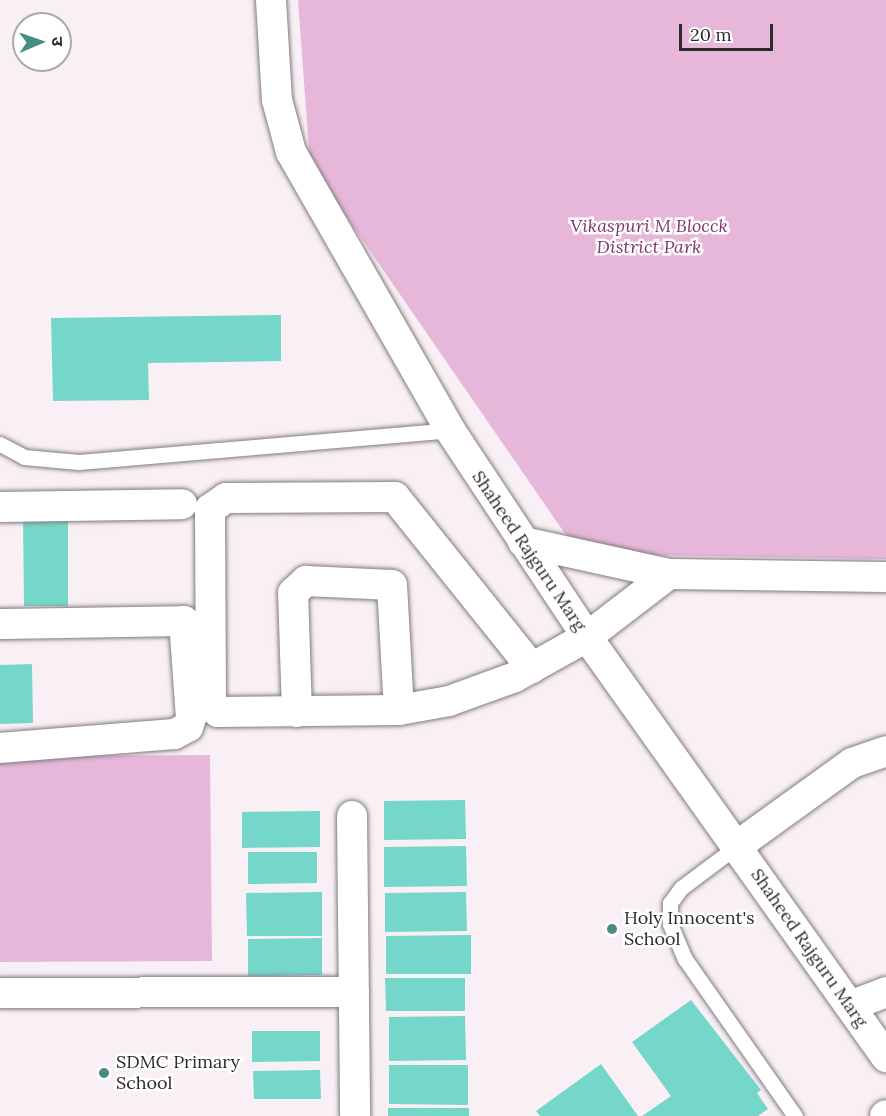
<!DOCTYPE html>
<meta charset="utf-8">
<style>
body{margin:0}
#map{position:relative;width:886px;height:1116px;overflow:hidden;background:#f8f0f5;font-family:Lora,"Noto Sans Devanagari",serif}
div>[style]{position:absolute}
.green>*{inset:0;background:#e7b7da}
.building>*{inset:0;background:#75d7ca}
.roads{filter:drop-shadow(0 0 2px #827b80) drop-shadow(0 0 2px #827b80)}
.lane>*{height:15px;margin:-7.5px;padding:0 7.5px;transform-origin:7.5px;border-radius:7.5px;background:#fff}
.street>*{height:30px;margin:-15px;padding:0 15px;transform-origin:15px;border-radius:15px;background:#fff}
.dots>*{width:16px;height:16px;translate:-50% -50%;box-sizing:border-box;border:3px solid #fff;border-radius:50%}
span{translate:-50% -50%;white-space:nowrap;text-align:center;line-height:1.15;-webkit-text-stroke:5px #fff;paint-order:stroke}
.park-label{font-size:18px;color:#803771;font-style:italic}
.street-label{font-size:18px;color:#2e2b2d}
.poi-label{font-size:18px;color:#2e2b2d}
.left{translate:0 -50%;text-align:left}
.north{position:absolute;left:12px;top:12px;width:60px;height:60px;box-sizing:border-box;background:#fff;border:2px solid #abaaab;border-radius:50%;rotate:88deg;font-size:16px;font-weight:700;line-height:24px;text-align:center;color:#2e2b2d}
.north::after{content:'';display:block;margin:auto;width:21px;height:27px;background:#478d83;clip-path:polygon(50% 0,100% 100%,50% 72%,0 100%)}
.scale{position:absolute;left:679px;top:24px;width:94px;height:27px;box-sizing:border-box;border:3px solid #2e2b2d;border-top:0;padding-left:8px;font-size:18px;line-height:21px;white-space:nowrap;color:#2e2b2d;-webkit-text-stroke:4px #fff;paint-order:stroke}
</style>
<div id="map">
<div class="green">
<div style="clip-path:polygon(298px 0,886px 0,886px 559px,579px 554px,310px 164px)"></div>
<div style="clip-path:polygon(210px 755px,212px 961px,0 962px,0 756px)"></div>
</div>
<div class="building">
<div style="clip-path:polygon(281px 315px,281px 361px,148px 363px,149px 400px,53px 401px,51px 318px)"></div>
<div style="clip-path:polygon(23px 514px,68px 514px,68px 606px,24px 606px)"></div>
<div style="clip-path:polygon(32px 664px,33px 723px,0 724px,0 665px)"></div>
<div style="clip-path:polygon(465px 800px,466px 839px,384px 840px,384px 801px)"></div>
<div style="clip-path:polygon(320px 811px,320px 847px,242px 848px,242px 812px)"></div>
<div style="clip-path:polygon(466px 846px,467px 886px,384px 887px,384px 847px)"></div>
<div style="clip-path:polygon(248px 852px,317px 852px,317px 883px,248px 884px)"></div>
<div style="clip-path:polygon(322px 892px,322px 936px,247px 936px,246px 893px)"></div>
<div style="clip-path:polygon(466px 892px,467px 931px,385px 932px,385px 893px)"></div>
<div style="clip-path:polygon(471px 935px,471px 974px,386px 974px,386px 936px)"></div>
<div style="clip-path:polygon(322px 938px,322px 975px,248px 976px,248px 939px)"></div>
<div style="clip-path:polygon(385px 978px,465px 978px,465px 1011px,386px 1011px)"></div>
<div style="clip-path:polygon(691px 1000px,761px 1090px,757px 1093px,768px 1109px,758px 1116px,642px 1116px,671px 1096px,632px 1042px)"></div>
<div style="clip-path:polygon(465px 1016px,466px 1060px,389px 1061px,389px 1017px)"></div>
<div style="clip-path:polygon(252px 1031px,320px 1031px,320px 1061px,252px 1062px)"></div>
<div style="clip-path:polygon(601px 1064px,638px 1116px,540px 1116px,536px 1111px)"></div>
<div style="clip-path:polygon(389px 1065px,468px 1065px,468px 1105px,389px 1104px)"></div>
<div style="clip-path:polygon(320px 1070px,321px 1099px,254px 1099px,253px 1071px)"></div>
<div style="clip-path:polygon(388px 1108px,469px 1108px,469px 1116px,388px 1116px)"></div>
</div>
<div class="roads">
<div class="lane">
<div style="left:0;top:444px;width:27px;rotate:28deg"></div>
<div style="left:24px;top:457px;width:55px;rotate:5.2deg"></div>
<div style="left:79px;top:462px;width:372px;rotate:-4.9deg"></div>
<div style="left:737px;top:846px;width:70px;rotate:143.1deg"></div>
<div style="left:681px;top:888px;width:19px;rotate:126deg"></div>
<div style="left:670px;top:903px;width:21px;rotate:90deg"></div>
<div style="left:670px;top:924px;width:38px;rotate:67deg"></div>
<div style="left:685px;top:959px;width:192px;rotate:55deg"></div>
</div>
<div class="street">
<div style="left:271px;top:0;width:100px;rotate:86.6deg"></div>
<div style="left:277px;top:100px;width:54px;rotate:74.9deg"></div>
<div style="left:291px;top:152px;width:320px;rotate:60.2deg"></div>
<div style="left:450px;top:430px;width:248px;rotate:56.5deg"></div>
<div style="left:587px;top:637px;width:516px;rotate:54.55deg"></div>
<div style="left:0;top:507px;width:182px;rotate:-0.9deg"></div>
<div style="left:523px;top:542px;width:149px;rotate:12.4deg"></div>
<div style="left:669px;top:574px;width:217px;rotate:0.8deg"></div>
<div style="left:0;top:624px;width:184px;rotate:-0.9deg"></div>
<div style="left:184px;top:621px;width:97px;rotate:85.9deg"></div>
<div style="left:191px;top:718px;width:9px;rotate:108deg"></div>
<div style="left:188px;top:727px;width:16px;rotate:153deg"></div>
<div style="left:174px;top:734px;width:175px;rotate:175.4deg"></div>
<div style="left:532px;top:668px;width:219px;rotate:-128.7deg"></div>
<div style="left:395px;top:497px;width:169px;rotate:179.7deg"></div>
<div style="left:226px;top:498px;width:19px;rotate:145deg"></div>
<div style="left:210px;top:509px;width:192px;rotate:89.7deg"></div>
<div style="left:211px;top:701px;width:13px;rotate:58deg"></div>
<div style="left:218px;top:712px;width:181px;rotate:-0.6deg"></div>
<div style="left:399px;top:710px;width:51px;rotate:-10.2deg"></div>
<div style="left:449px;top:701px;width:70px;rotate:-20deg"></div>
<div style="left:515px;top:677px;width:82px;rotate:-29.1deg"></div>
<div style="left:587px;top:637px;width:103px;rotate:-37.5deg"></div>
<div style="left:297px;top:712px;width:119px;rotate:-91.9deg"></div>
<div style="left:293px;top:593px;width:18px;rotate:-43deg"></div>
<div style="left:306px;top:581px;width:86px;rotate:2.7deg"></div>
<div style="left:392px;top:585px;width:125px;rotate:86.8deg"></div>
<div style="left:352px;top:816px;width:300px;rotate:89.4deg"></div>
<div style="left:737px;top:846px;width:142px;rotate:-35.8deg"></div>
<div style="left:852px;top:763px;width:36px;rotate:-19deg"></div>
<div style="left:0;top:993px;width:354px;rotate:-0.2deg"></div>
<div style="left:850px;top:1006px;width:39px;rotate:-21deg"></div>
<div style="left:885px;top:1116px;width:1px;rotate:-45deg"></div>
</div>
</div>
<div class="dots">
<div style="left:612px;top:929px;background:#478d83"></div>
<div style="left:104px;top:1073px;background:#478d83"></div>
</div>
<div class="park-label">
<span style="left:649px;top:237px">Vikaspuri M Blocck<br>District Park</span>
</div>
<div class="street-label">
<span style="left:529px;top:551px;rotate:56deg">Shaheed Rajguru Marg</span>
<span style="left:809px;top:948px;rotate:55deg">Shaheed Rajguru Marg</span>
</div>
<div class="poi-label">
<span class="left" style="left:624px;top:929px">Holy Innocent's<br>School</span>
<span class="left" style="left:116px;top:1073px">SDMC Primary<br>School</span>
</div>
<div class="north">उ</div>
<div class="scale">20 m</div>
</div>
